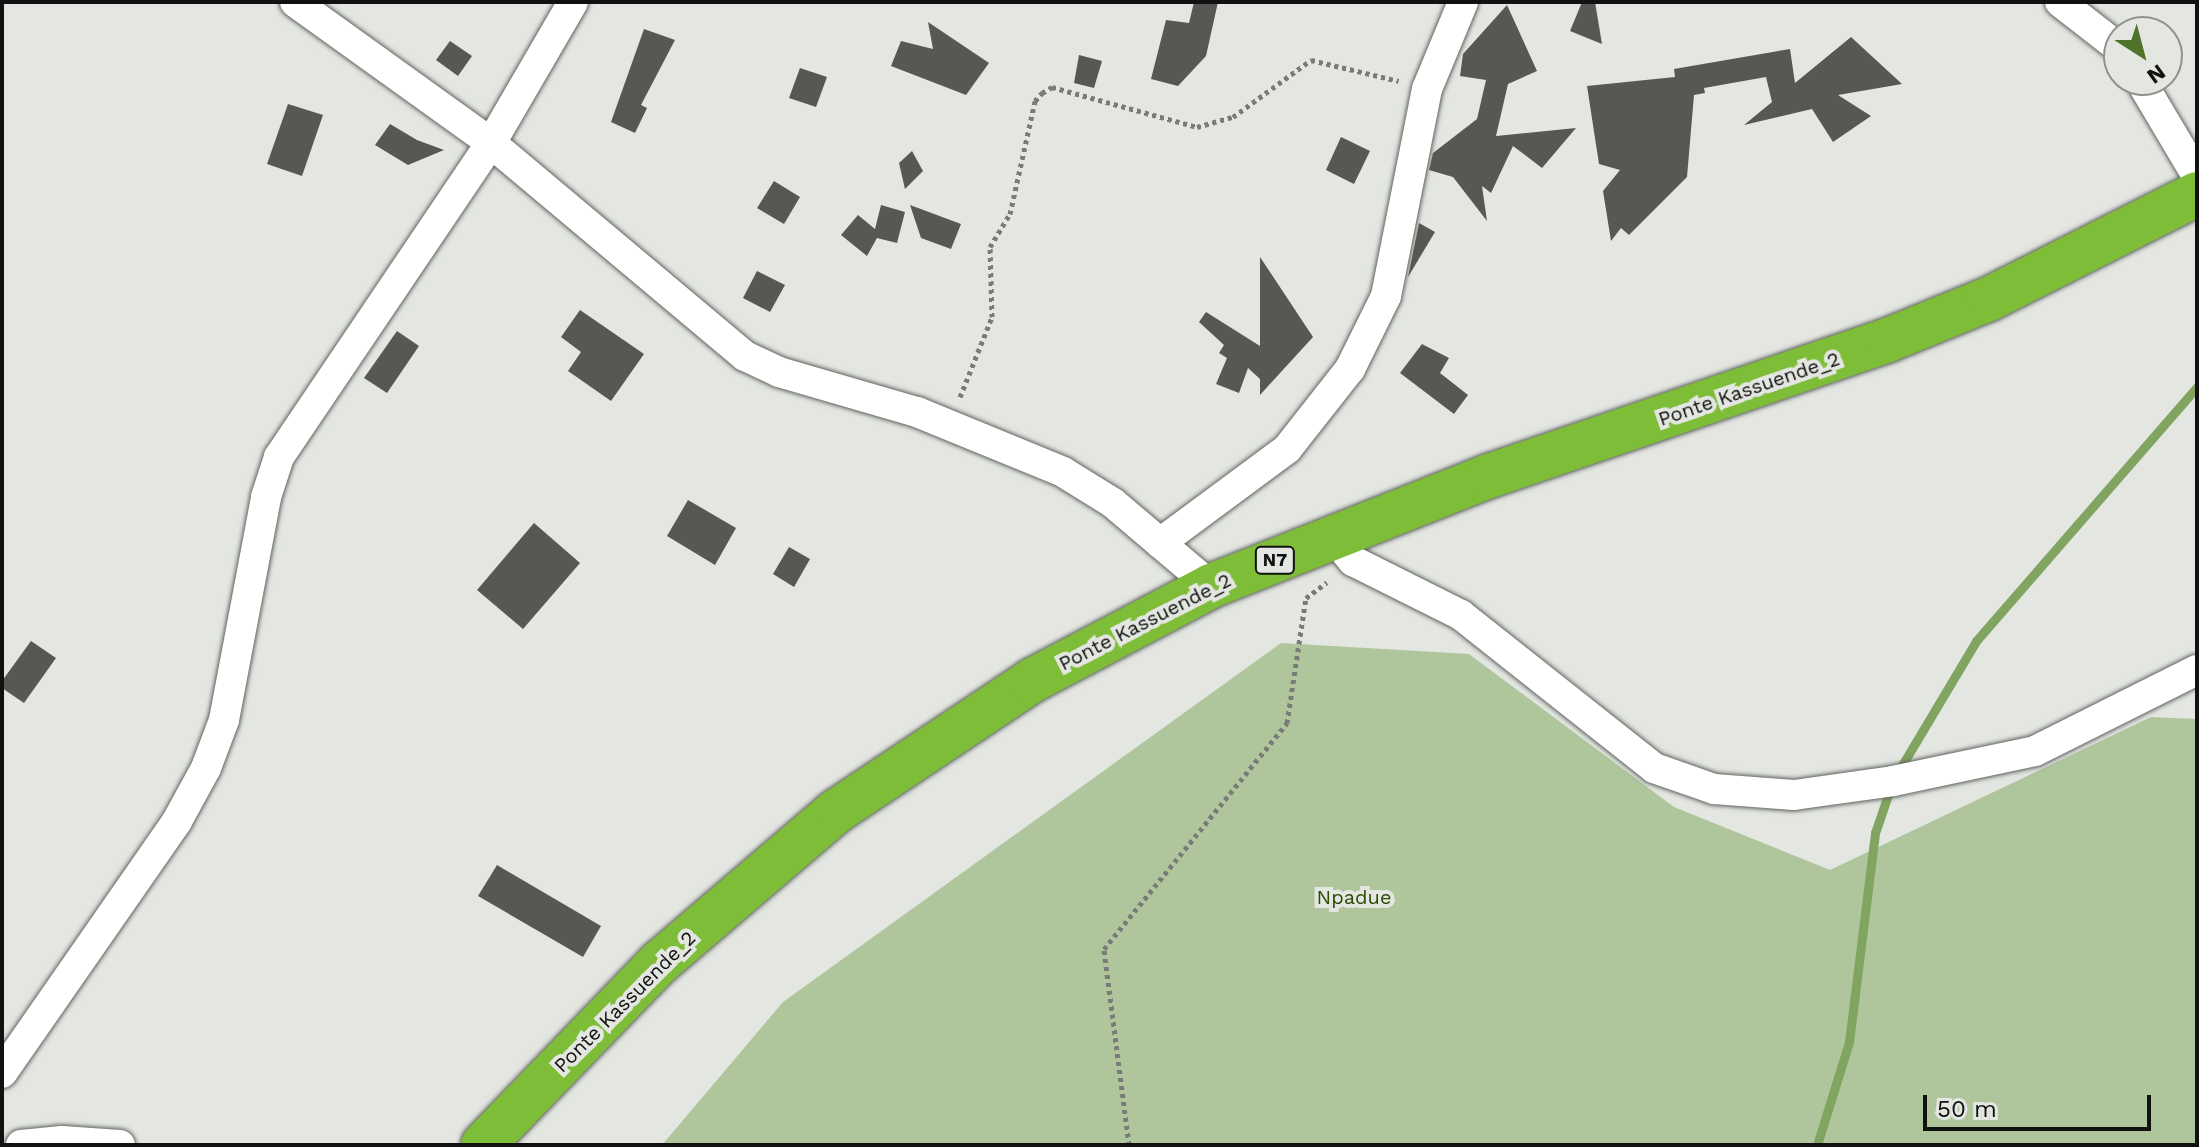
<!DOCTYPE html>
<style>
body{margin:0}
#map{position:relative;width:2199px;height:1147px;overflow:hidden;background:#e3e6e1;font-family:"Work Sans",sans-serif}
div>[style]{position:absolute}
.green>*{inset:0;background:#afc69d}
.stream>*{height:9px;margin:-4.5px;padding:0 4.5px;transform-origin:4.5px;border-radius:4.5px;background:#81a461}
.building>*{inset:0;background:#565854}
.path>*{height:5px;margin-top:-2.5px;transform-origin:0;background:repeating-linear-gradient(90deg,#797b78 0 4px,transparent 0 8px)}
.roads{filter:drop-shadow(0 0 2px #61645f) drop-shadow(0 0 2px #61645f)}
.minor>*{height:30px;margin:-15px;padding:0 15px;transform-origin:15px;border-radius:15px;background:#fff}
.highway>*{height:44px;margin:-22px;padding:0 22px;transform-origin:22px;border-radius:22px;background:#7ebd37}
span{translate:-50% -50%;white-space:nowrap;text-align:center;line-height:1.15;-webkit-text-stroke:8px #e3e6e1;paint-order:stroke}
.shield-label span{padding:2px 6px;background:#e3e6e1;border:2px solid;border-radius:6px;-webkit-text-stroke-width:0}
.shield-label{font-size:18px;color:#101110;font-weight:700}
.street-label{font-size:20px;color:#101110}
.park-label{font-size:20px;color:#2b4b00}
.frame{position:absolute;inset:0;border:4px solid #101110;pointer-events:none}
.north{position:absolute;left:2103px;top:16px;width:80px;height:80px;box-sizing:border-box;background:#e3e6e1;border:2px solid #8f918d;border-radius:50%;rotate:144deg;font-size:22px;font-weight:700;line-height:32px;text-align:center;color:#101110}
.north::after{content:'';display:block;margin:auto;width:28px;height:36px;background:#4f732b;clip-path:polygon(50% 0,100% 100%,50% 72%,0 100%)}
.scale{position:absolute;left:1923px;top:1095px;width:228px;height:36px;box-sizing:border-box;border:4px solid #101110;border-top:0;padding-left:10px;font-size:24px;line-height:28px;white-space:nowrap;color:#101110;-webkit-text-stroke:6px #e3e6e1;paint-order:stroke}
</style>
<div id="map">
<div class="green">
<div style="clip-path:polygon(1281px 643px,1469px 654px,1674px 807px,1830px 870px,2151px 717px,2197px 719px,2197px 1145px,662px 1145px,783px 1002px)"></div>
</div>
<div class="stream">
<div style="left:1898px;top:772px;width:152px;rotate:-59.2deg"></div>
<div style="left:1976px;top:641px;width:337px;rotate:-49deg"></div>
<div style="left:1817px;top:1145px;width:108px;rotate:-72.7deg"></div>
<div style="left:1849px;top:1042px;width:211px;rotate:-82.9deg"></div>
<div style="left:1875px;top:833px;width:46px;rotate:-71.2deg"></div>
</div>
<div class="building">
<div style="clip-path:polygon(1194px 2px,1218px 2px,1206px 56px,1178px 86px,1151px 79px,1166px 20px,1189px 23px)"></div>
<div style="clip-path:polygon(1582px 2px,1595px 2px,1602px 44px,1570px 31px)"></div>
<div style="clip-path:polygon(1507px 5px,1537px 71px,1508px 84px,1496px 136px,1576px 128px,1542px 168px,1513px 146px,1491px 193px,1482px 186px,1487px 221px,1453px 177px,1429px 170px,1433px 153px,1477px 119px,1486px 80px,1460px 76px,1463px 54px)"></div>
<div style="clip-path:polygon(928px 22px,989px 63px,966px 95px,891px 66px,901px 41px,933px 49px)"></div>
<div style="clip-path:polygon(644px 29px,675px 40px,641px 105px,647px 108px,635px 133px,611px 122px)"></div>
<div style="clip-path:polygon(1851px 37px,1902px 84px,1838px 95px,1871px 116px,1833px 142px,1812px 109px,1744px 125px,1772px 102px,1766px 77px,1704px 88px,1705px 93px,1694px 95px,1687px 177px,1629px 235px,1621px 228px,1611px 241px,1603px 191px,1620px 170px,1599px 164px,1587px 86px,1675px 77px,1674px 69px,1790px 49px,1795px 83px)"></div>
<div style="clip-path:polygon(450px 41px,472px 56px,458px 76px,436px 60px)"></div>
<div style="clip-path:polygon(1079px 55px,1102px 61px,1094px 88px,1074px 83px)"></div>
<div style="clip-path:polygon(800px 68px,827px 77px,816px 107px,789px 98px)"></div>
<div style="clip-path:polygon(288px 104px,323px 115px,302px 176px,267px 164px)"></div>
<div style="clip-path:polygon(390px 124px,417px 140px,444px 150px,408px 165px,375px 145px)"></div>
<div style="clip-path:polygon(1341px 137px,1370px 151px,1354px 184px,1326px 170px)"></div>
<div style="clip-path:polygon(912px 151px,923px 171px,905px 189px,899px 163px)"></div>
<div style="clip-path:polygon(774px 181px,800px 197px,784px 224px,757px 208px)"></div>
<div style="clip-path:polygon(881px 205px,905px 212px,897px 243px,877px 238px,867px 256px,841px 235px,858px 215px,875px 229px)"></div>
<div style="clip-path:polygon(910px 205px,961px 224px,951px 249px,921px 238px)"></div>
<div style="clip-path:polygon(1419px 223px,1435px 232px,1408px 277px)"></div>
<div style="clip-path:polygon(1260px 257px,1313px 337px,1260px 395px,1260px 379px,1248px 368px,1239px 393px,1216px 384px,1227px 358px,1219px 353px,1224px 345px,1199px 322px,1206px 312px,1260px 346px)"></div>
<div style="clip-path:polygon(757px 271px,785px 285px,770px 312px,743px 298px)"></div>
<div style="clip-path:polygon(580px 310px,644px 354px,611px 401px,568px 371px,581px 352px,561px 337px)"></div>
<div style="clip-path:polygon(397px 331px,419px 346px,387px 393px,364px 378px)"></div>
<div style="clip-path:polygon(1422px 344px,1449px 358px,1440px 373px,1468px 395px,1454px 414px,1400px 373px)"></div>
<div style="clip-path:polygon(688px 500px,736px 528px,715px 565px,667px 536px)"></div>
<div style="clip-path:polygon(534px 523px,580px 563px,523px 629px,477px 590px)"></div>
<div style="clip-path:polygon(789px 547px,810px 559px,794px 587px,773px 574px)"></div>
<div style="clip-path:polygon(31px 641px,56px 658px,24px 703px,2px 688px,2px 681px)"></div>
<div style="clip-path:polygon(497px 865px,601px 926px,583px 957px,478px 896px)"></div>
</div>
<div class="path">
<div style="left:960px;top:397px;width:86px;rotate:-68.2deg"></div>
<div style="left:992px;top:317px;width:70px;rotate:-91.6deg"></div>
<div style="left:990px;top:247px;width:39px;rotate:-59deg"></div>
<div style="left:1010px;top:214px;width:116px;rotate:-77.5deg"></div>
<div style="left:1035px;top:101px;width:11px;rotate:-49deg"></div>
<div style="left:1042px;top:93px;width:12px;rotate:-31deg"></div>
<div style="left:1052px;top:87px;width:150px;rotate:15.4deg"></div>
<div style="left:1197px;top:127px;width:37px;rotate:-16deg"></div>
<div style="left:1233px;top:117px;width:97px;rotate:-36.2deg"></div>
<div style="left:1311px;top:60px;width:90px;rotate:13.4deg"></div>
<div style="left:1129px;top:1145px;width:198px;rotate:-97.3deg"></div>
<div style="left:1104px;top:949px;width:291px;rotate:-51deg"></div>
<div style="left:1287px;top:723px;width:126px;rotate:-81.4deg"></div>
<div style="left:1306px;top:598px;width:26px;rotate:-37deg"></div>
</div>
<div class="roads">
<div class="minor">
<div style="left:295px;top:2px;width:241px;rotate:35.7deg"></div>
<div style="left:491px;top:143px;width:331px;rotate:40deg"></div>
<div style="left:745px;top:356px;width:38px;rotate:25deg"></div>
<div style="left:779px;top:372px;width:144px;rotate:16.2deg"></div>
<div style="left:917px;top:412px;width:158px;rotate:22.3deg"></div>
<div style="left:1063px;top:472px;width:59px;rotate:31.8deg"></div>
<div style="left:1113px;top:503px;width:128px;rotate:40.3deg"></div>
<div style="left:2060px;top:2px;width:75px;rotate:37.9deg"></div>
<div style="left:2140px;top:80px;width:112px;rotate:59.3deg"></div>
<div style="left:1332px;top:536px;width:33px;rotate:50deg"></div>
<div style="left:1353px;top:561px;width:121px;rotate:26.6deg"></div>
<div style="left:1461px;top:615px;width:246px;rotate:38.4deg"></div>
<div style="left:1654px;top:768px;width:64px;rotate:19.3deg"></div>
<div style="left:1714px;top:789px;width:80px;rotate:4.3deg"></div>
<div style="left:1794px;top:795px;width:100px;rotate:-8deg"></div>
<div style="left:1893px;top:781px;width:145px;rotate:-11.9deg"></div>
<div style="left:2035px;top:751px;width:181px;rotate:-26.6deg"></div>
<div style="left:1160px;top:543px;width:158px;rotate:-36.5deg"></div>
<div style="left:1287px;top:449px;width:102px;rotate:-51.8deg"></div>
<div style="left:1350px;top:369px;width:81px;rotate:-63.7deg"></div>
<div style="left:1386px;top:296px;width:211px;rotate:-78.8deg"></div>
<div style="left:1427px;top:89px;width:94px;rotate:-67.5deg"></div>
<div style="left:2px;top:1073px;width:307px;rotate:-55.2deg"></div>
<div style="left:177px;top:821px;width:60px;rotate:-61.3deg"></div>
<div style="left:206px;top:768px;width:51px;rotate:-69.4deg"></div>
<div style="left:224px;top:720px;width:227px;rotate:-79.3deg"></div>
<div style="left:266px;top:497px;width:42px;rotate:-72deg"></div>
<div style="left:279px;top:457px;width:379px;rotate:-56deg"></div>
<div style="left:491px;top:143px;width:163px;rotate:-59.8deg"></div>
<div style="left:21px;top:1145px;width:41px;rotate:-5.6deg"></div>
<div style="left:62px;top:1141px;width:58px;rotate:3.9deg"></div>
</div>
<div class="highway">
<div style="left:483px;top:1145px;width:253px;rotate:-46deg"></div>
<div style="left:659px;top:963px;width:232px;rotate:-40.6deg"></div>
<div style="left:835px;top:812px;width:238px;rotate:-33.7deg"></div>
<div style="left:1033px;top:680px;width:201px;rotate:-27.8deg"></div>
<div style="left:1211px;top:586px;width:299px;rotate:-21.6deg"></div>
<div style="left:1489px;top:476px;width:422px;rotate:-18.8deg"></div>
<div style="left:1888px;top:340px;width:109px;rotate:-22.1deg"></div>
<div style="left:1989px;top:299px;width:233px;rotate:-26.8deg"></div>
</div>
</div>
<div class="shield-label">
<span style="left:1275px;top:560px">N7</span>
</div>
<div class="street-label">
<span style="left:1749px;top:389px;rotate:-19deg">Ponte Kassuende_2</span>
<span style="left:1145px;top:622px;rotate:-27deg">Ponte Kassuende_2</span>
<span style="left:625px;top:1002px;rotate:-45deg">Ponte Kassuende_2</span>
</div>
<div class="park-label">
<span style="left:1354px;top:897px">Npadue</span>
</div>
<div class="frame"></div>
<div class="north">N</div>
<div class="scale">50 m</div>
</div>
